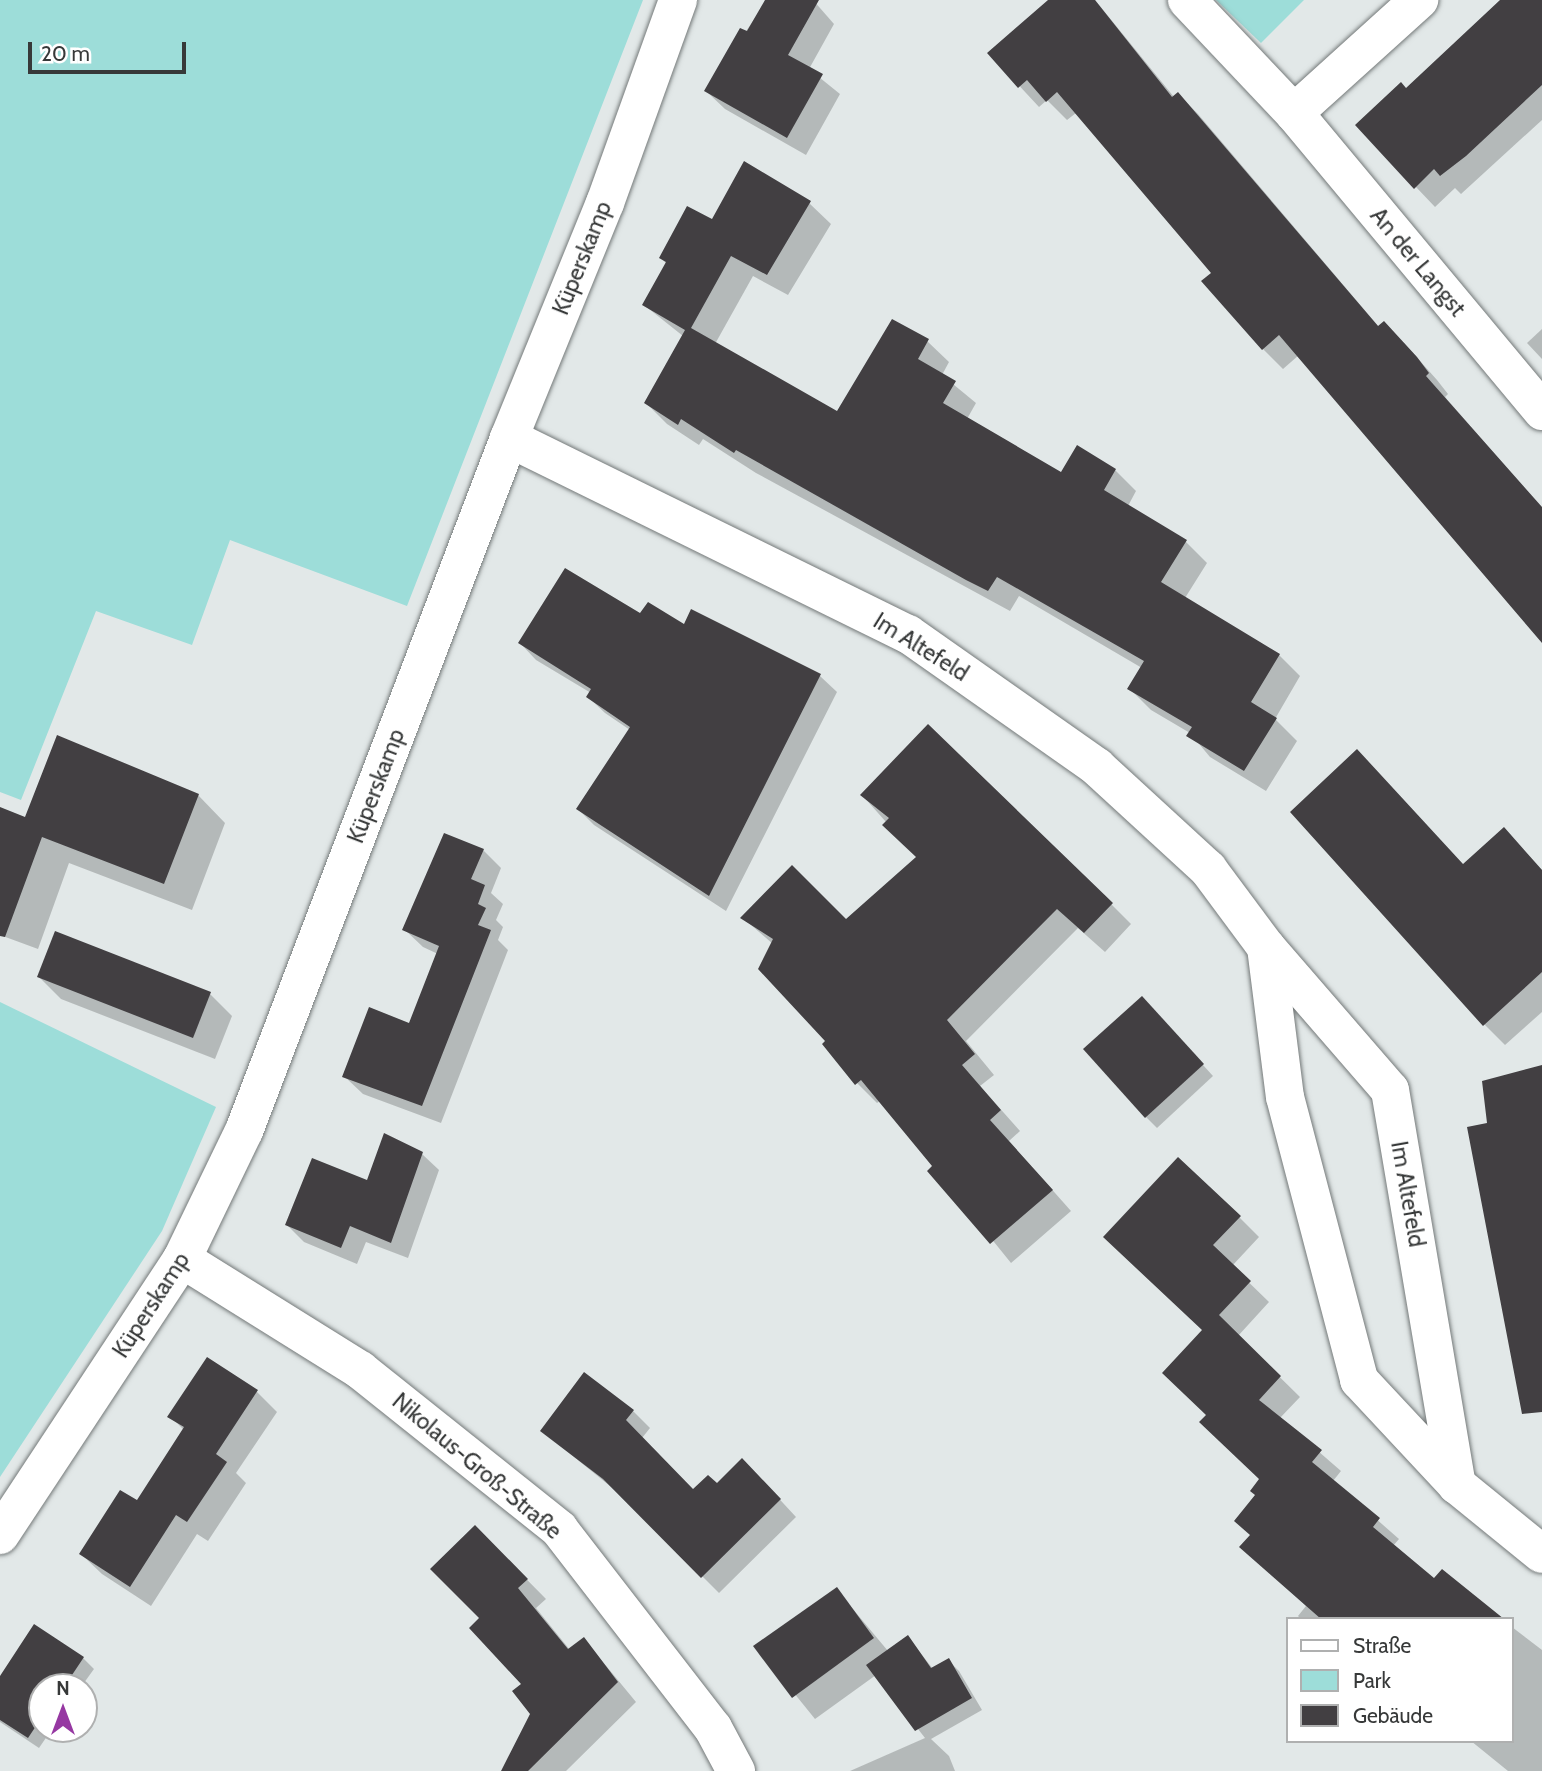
<!DOCTYPE html>
<meta charset="utf-8">
<style>
body{margin:0}
#map{position:relative;width:1542px;height:1771px;overflow:hidden;background:#e2e8e8;font-family:Cabin,sans-serif}
div>[style]{position:absolute}
.green>*{inset:0;background:#9dddd9}
.shadow>*{inset:0;background:#0003}
.building>*{inset:0;background:#423f42}
.roads{filter:drop-shadow(0 0 2px #747979) drop-shadow(0 0 2px #747979)}
.minor>*{height:38px;margin:-19px;padding:0 19px;transform-origin:19px;border-radius:19px;background:#fff}
span{translate:-50% -50%;white-space:nowrap;text-align:center;line-height:1.15;-webkit-text-stroke:7px #fff;paint-order:stroke}
.street-label{font-size:23px;color:#373939}
.legend{position:absolute;left:1286px;top:1617px;width:228px;height:126px;box-sizing:border-box;background:#fff;border:2px solid #afb0b0;margin:0;padding:9px 12px;list-style:none;font-size:21px;color:#373939}
.legend li{display:flex;align-items:center;gap:14px;height:35px}
.legend b{width:35px;border:2px solid #afb0b0}
.north{position:absolute;left:28px;top:1673px;width:70px;height:70px;box-sizing:border-box;background:#fff;border:2px solid #afb0b0;border-radius:50%;rotate:0deg;font-size:19px;font-weight:700;line-height:28px;text-align:center;color:#373939}
.north::after{content:'';display:block;margin:auto;width:24px;height:32px;background:#9638a2;clip-path:polygon(50% 0,100% 100%,50% 72%,0 100%)}
.scale{position:absolute;left:28px;top:42px;width:158px;height:32px;box-sizing:border-box;border:4px solid #373939;border-top:0;padding-left:9px;font-size:21px;line-height:24px;white-space:nowrap;color:#373939;-webkit-text-stroke:5px #fff;paint-order:stroke}
</style>
<div id="map">
<div class="green">
<div style="clip-path:polygon(0 0,643px 0,407px 606px,230px 540px,192px 645px,96px 611px,21px 800px,0 792px)"></div>
<div style="clip-path:polygon(1216px 0,1304px 0,1261px 43px)"></div>
<div style="clip-path:polygon(0 1002px,216px 1107px,162px 1231px,0 1477px)"></div>
</div>
<div class="shadow">
<div style="clip-path:polygon(767px 0,813px 0,834px 24px,809px 69px,840px 94px,806px 155px,725px 109px,706px 91px)"></div>
<div style="clip-path:polygon(1051px 0,1095px 0,1174px 97px,1178px 94px,1198px 114px,1379px 327px,1404px 343px,1437px 380px,1448px 394px,1445px 397px,1542px 508px,1542px 642px,1299px 355px,1283px 369px,1263px 349px,1213px 273px,1076px 113px,1067px 120px,1047px 100px,1039px 107px,989px 53px)"></div>
<div style="clip-path:polygon(1505px 0,1542px 0,1542px 120px,1461px 194px,1455px 188px,1435px 207px,1357px 125px,1407px 90px)"></div>
<div style="clip-path:polygon(809px 203px,831px 224px,788px 295px,753px 276px,715px 344px,837px 414px,927px 341px,949px 362px,942px 375px,976px 403px,967px 419px,1061px 474px,1115px 470px,1136px 491px,1128px 506px,1186px 542px,1207px 563px,1185px 598px,1279px 655px,1300px 676px,1275px 719px,1297px 741px,1266px 791px,1210px 757px,1190px 733px,1151px 710px,1130px 689px,1142px 668px,1019px 596px,1010px 611px,756px 473px,703px 439px,699px 445px,667px 424px,646px 403px,683px 336px,644px 305px,667px 264px,661px 258px,713px 221px)"></div>
<div style="clip-path:polygon(1542px 329px,1542px 359px,1527px 343px)"></div>
<div style="clip-path:polygon(692px 611px,820px 676px,837px 692px,726px 911px,594px 825px,578px 809px,630px 730px,605px 713px,588px 697px,591px 693px,536px 660px,520px 643px,640px 616px,685px 626px)"></div>
<div style="clip-path:polygon(198px 795px,225px 823px,192px 910px,69px 863px,38px 949px,0 935px,0 810px,26px 819px)"></div>
<div style="clip-path:polygon(862px 795px,1111px 904px,1131px 924px,1105px 952px,1078px 928px,966px 1041px,994px 1075px,980px 1086px,1020px 1131px,1009px 1141px,1071px 1211px,1011px 1263px,880px 1101px,877px 1103px,857px 1083px,827px 1042px,773px 944px,743px 918px,846px 921px,918px 858px)"></div>
<div style="clip-path:polygon(1504px 829px,1542px 870px,1542px 1012px,1505px 1045px,1484px 1024px,1464px 866px)"></div>
<div style="clip-path:polygon(483px 850px,501px 868px,491px 893px,503px 904px,496px 920px,503px 927px,498px 940px,508px 950px,441px 1123px,363px 1094px,344px 1076px,410px 1025px,438px 954px,423px 947px,404px 929px)"></div>
<div style="clip-path:polygon(39px 977px,210px 994px,232px 1016px,215px 1059px,61px 999px)"></div>
<div style="clip-path:polygon(1152px 1009px,1213px 1076px,1157px 1128px,1146px 1117px)"></div>
<div style="clip-path:polygon(422px 1154px,439px 1170px,408px 1258px,366px 1242px,357px 1264px,304px 1242px,287px 1225px)"></div>
<div style="clip-path:polygon(1239px 1217px,1259px 1237px,1232px 1266px,1269px 1302px,1238px 1336px,1300px 1397px,1280px 1418px,1341px 1471px,1333px 1481px,1399px 1539px,1393px 1546px,1435px 1580px,1502px 1619px,1301px 1619px,1298px 1616px,1306px 1606px,1242px 1547px,1251px 1536px,1261px 1480px,1208px 1415px,1204px 1331px,1125px 1257px)"></div>
<div style="clip-path:polygon(208px 1359px,257px 1392px,277px 1412px,236px 1473px,246px 1483px,208px 1541px,197px 1534px,151px 1606px,102px 1574px,81px 1554px,137px 1503px,184px 1430px,170px 1416px)"></div>
<div style="clip-path:polygon(633px 1411px,650px 1428px,642px 1438px,693px 1492px,759px 1477px,796px 1517px,719px 1593px,621px 1495px,542px 1431px)"></div>
<div style="clip-path:polygon(475px 1527px,546px 1599px,536px 1608px,570px 1650px,584px 1639px,636px 1702px,566px 1771px,503px 1771px,532px 1714px,524px 1684px,481px 1618px)"></div>
<div style="clip-path:polygon(837px 1590px,888px 1651px,908px 1637px,933px 1669px,948px 1660px,959px 1671px,982px 1710px,931px 1739px,949px 1756px,955px 1771px,850px 1771px,925px 1738px,876px 1675px,815px 1719px,756px 1646px)"></div>
<div style="clip-path:polygon(1512px 1627px,1542px 1650px,1542px 1771px,1508px 1771px,1471px 1741px,1512px 1741px)"></div>
<div style="clip-path:polygon(83px 1658px,94px 1669px,81px 1687px,42px 1687px,42px 1729px,52px 1729px,39px 1748px,0 1722px,0 1679px)"></div>
</div>
<div class="building">
<div style="clip-path:polygon(765px 0,819px 0,788px 55px,823px 74px,787px 138px,704px 91px,740px 28px,747px 31px)"></div>
<div style="clip-path:polygon(1048px 0,1095px 0,1172px 97px,1178px 92px,1378px 326px,1384px 321px,1417px 357px,1429px 373px,1426px 376px,1542px 507px,1542px 643px,1279px 335px,1262px 350px,1201px 281px,1211px 273px,1057px 92px,1046px 102px,1027px 80px,1018px 88px,987px 53px)"></div>
<div style="clip-path:polygon(1500px 0,1542px 0,1542px 85px,1466px 156px,1440px 176px,1434px 169px,1414px 189px,1355px 125px,1401px 82px,1406px 88px)"></div>
<div style="clip-path:polygon(744px 161px,811px 201px,767px 275px,731px 256px,691px 328px,837px 411px,892px 319px,929px 339px,918px 359px,956px 381px,943px 403px,1061px 472px,1077px 445px,1116px 469px,1104px 490px,1187px 540px,1161px 582px,1280px 654px,1251px 702px,1277px 718px,1244px 771px,1186px 736px,1192px 727px,1127px 689px,1144px 661px,997px 577px,988px 591px,966px 580px,736px 450px,734px 453px,681px 419px,678px 425px,644px 403px,685px 330px,642px 305px,666px 262px,659px 258px,687px 206px,712px 219px)"></div>
<div style="clip-path:polygon(565px 568px,640px 613px,648px 602px,684px 624px,691px 609px,821px 674px,709px 896px,576px 809px,630px 727px,586px 697px,591px 689px,518px 643px)"></div>
<div style="clip-path:polygon(928px 724px,1113px 903px,1084px 933px,1057px 909px,947px 1020px,975px 1054px,962px 1065px,1001px 1110px,990px 1120px,1053px 1190px,990px 1244px,927px 1171px,932px 1166px,861px 1080px,855px 1085px,822px 1044px,825px 1041px,758px 969px,773px 939px,740px 918px,792px 865px,846px 919px,916px 857px,882px 825px,889px 818px,860px 795px)"></div>
<div style="clip-path:polygon(57px 735px,199px 794px,164px 884px,42px 837px,5px 937px,0 936px,0 807px,25px 817px)"></div>
<div style="clip-path:polygon(1357px 749px,1463px 864px,1504px 827px,1542px 870px,1542px 972px,1483px 1026px,1290px 812px)"></div>
<div style="clip-path:polygon(444px 833px,484px 849px,471px 879px,485px 885px,478px 904px,486px 908px,478px 925px,491px 930px,422px 1106px,342px 1077px,369px 1007px,409px 1023px,439px 946px,402px 930px)"></div>
<div style="clip-path:polygon(55px 931px,211px 992px,193px 1038px,37px 977px)"></div>
<div style="clip-path:polygon(1142px 996px,1204px 1064px,1145px 1118px,1083px 1049px)"></div>
<div style="clip-path:polygon(1542px 1065px,1542px 1412px,1522px 1414px,1467px 1127px,1487px 1123px,1482px 1081px)"></div>
<div style="clip-path:polygon(384px 1133px,423px 1152px,391px 1243px,350px 1226px,341px 1248px,285px 1225px,312px 1158px,367px 1180px)"></div>
<div style="clip-path:polygon(1178px 1157px,1241px 1216px,1213px 1245px,1251px 1281px,1219px 1315px,1281px 1376px,1259px 1400px,1322px 1450px,1312px 1462px,1380px 1518px,1373px 1527px,1434px 1578px,1442px 1569px,1504px 1619px,1321px 1619px,1239px 1547px,1250px 1535px,1234px 1521px,1255px 1495px,1250px 1491px,1259px 1479px,1199px 1422px,1206px 1415px,1162px 1373px,1202px 1330px,1103px 1237px)"></div>
<div style="clip-path:polygon(207px 1357px,258px 1390px,216px 1454px,227px 1462px,187px 1522px,176px 1515px,130px 1587px,79px 1554px,120px 1490px,137px 1500px,184px 1427px,167px 1417px)"></div>
<div style="clip-path:polygon(584px 1372px,634px 1410px,626px 1420px,693px 1489px,708px 1475px,717px 1483px,742px 1458px,781px 1499px,701px 1578px,603px 1479px,540px 1431px)"></div>
<div style="clip-path:polygon(475px 1525px,528px 1579px,518px 1588px,568px 1649px,584px 1637px,618px 1682px,528px 1771px,501px 1771px,530px 1714px,512px 1691px,521px 1684px,469px 1628px,479px 1618px,430px 1569px)"></div>
<div style="clip-path:polygon(837px 1587px,874px 1638px,792px 1698px,753px 1646px)"></div>
<div style="clip-path:polygon(34px 1624px,84px 1657px,64px 1687px,42px 1687px,42px 1717px,28px 1738px,0 1720px,0 1676px)"></div>
<div style="clip-path:polygon(908px 1635px,931px 1668px,949px 1658px,972px 1698px,915px 1731px,866px 1665px)"></div>
</div>
<div class="roads">
<div class="minor">
<div style="left:1187px;top:0;width:156px;rotate:46.6deg"></div>
<div style="left:1294px;top:113px;width:388px;rotate:50.2deg"></div>
<div style="left:1294px;top:113px;width:169px;rotate:-42.1deg"></div>
<div style="left:509px;top:438px;width:445px;rotate:26.2deg"></div>
<div style="left:908px;top:634px;width:231px;rotate:35.1deg"></div>
<div style="left:1097px;top:767px;width:151px;rotate:42.6deg"></div>
<div style="left:1208px;top:869px;width:97px;rotate:53.4deg"></div>
<div style="left:1266px;top:947px;width:189px;rotate:49.1deg"></div>
<div style="left:1390px;top:1090px;width:401px;rotate:80.4deg"></div>
<div style="left:1266px;top:947px;width:151px;rotate:82.8deg"></div>
<div style="left:1285px;top:1097px;width:293px;rotate:75.3deg"></div>
<div style="left:1359px;top:1380px;width:144px;rotate:47deg"></div>
<div style="left:1457px;top:1485px;width:109px;rotate:39.1deg"></div>
<div style="left:182px;top:1259px;width:210px;rotate:31.9deg"></div>
<div style="left:360px;top:1370px;width:255px;rotate:38.6deg"></div>
<div style="left:559px;top:1529px;width:252px;rotate:52.3deg"></div>
<div style="left:713px;top:1728px;width:49px;rotate:61.9deg"></div>
<div style="left:0;top:1535px;width:331px;rotate:-56.6deg"></div>
<div style="left:182px;top:1259px;width:142px;rotate:-64.2deg"></div>
<div style="left:244px;top:1131px;width:742px;rotate:-69.07deg"></div>
<div style="left:509px;top:438px;width:254px;rotate:-67.8deg"></div>
<div style="left:605px;top:203px;width:216px;rotate:-70.2deg"></div>
</div>
</div>
<div class="street-label">
<span style="left:582px;top:258px;rotate:-68deg">Küperskamp</span>
<span style="left:1418px;top:262px;rotate:50deg">An der Langst</span>
<span style="left:921px;top:647px;rotate:32deg">Im Altefeld</span>
<span style="left:376px;top:786px;rotate:-69deg">Küperskamp</span>
<span style="left:1408px;top:1194px;rotate:80deg">Im Altefeld</span>
<span style="left:151px;top:1305px;rotate:-57deg">Küperskamp</span>
<span style="left:477px;top:1466px;rotate:40deg">Nikolaus-Groß-Straße</span>
</div>
<ul class="legend">
<li><b style="height:9px;background:#fff"></b>Straße</li>
<li><b style="height:19px;background:#9dddd9"></b>Park</li>
<li><b style="height:19px;background:#423f42"></b>Gebäude</li>
</ul>
<div class="north">N</div>
<div class="scale">20 m</div>
</div>
